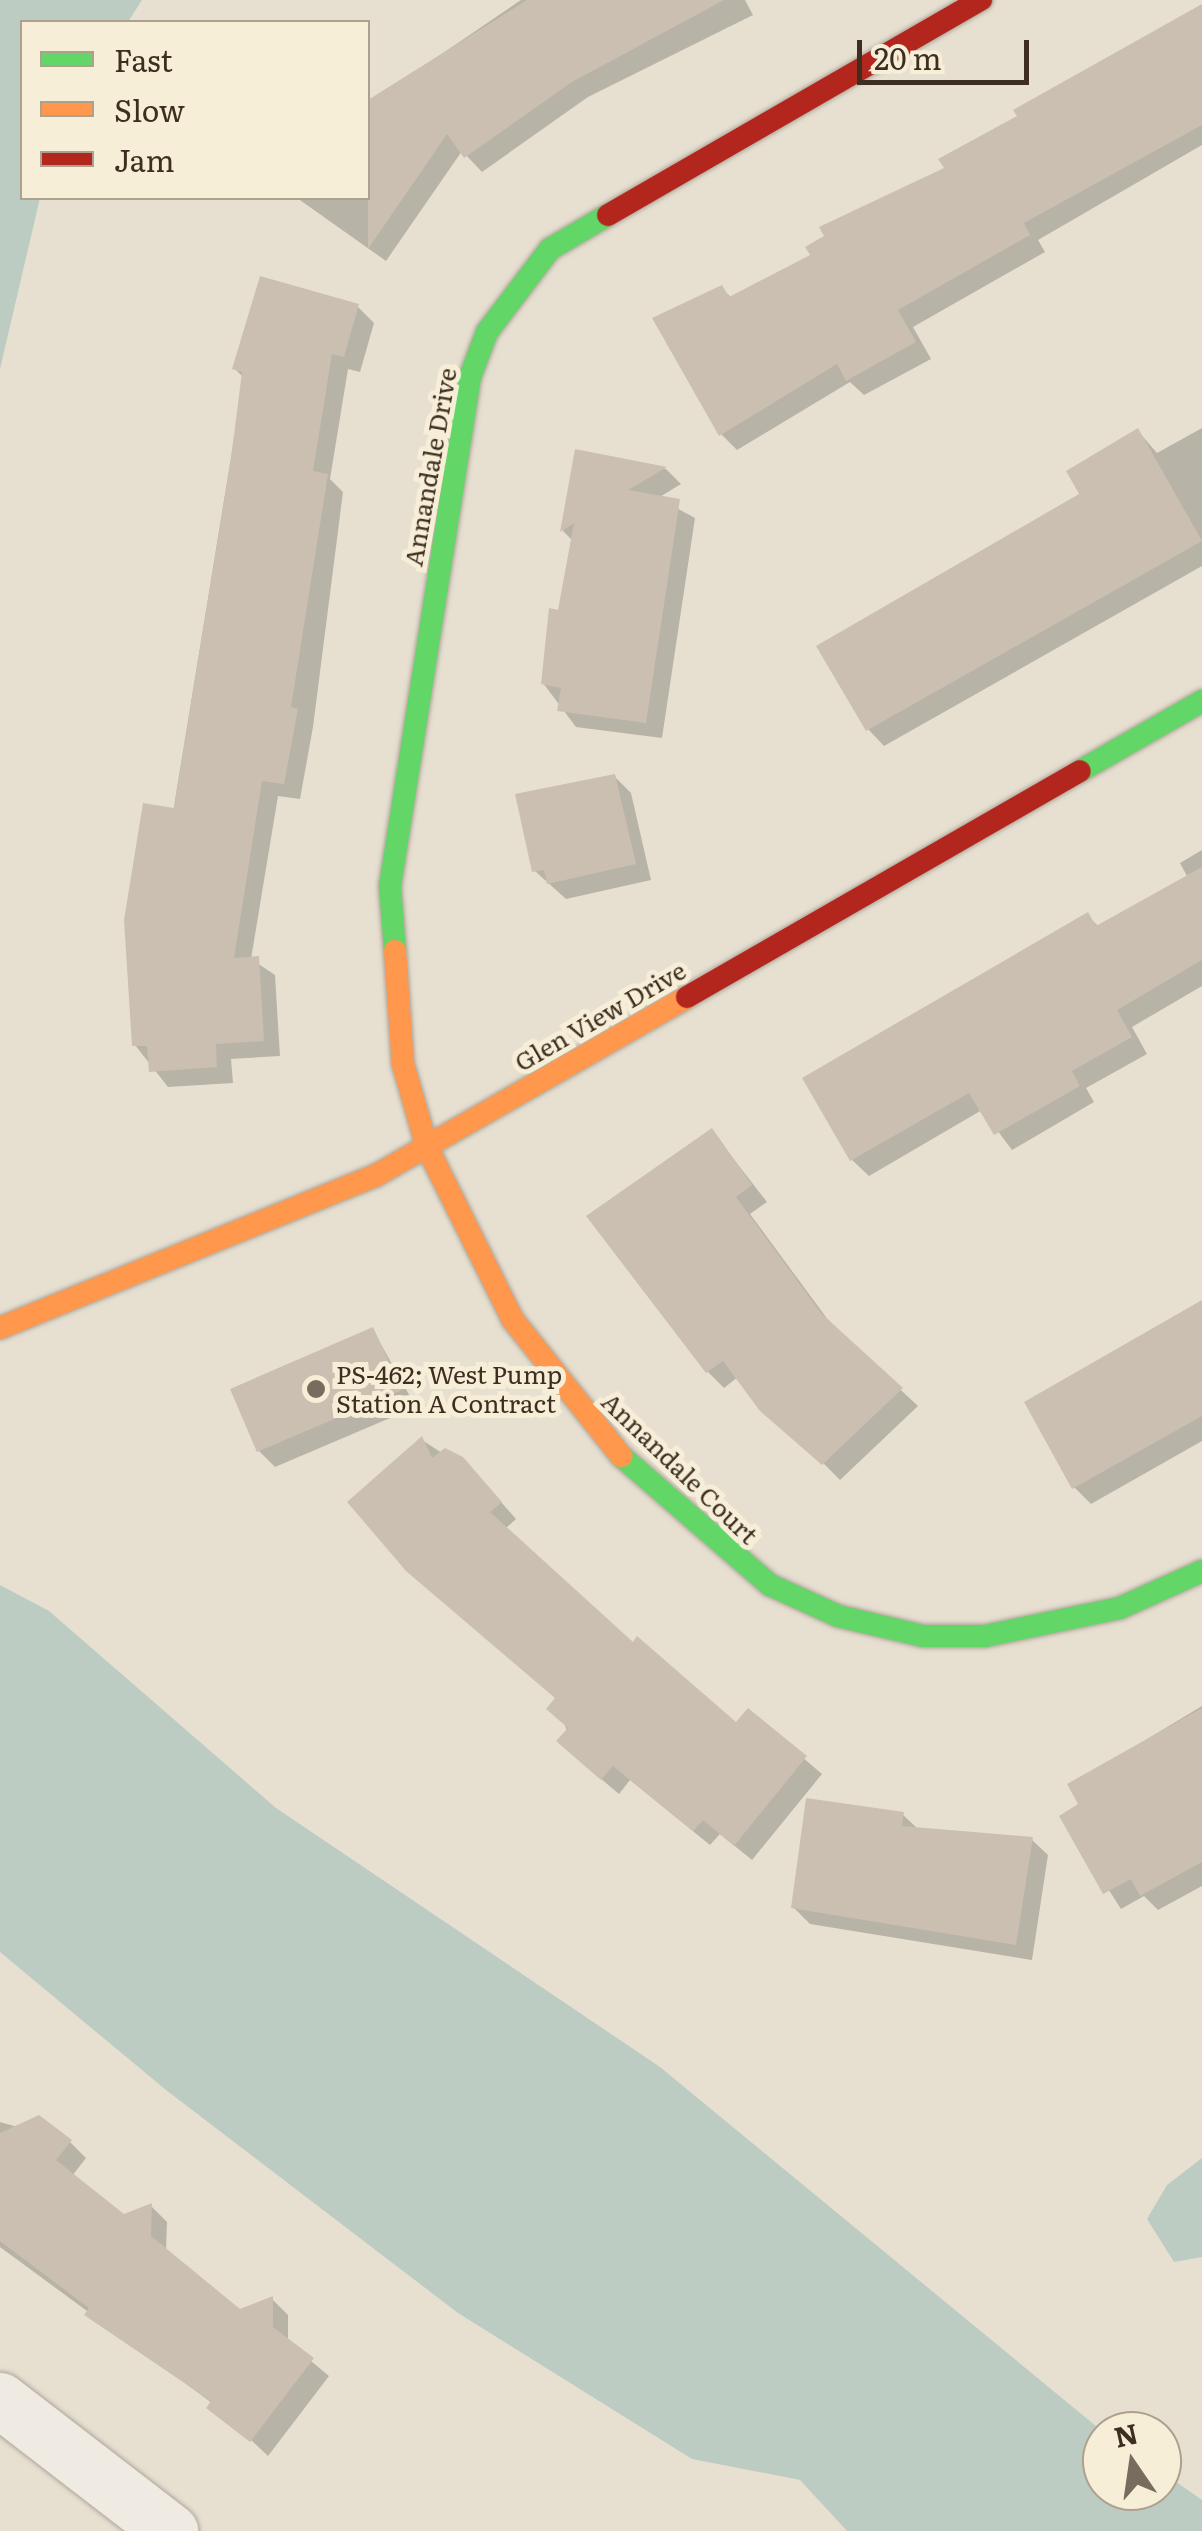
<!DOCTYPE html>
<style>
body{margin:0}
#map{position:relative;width:1202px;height:2531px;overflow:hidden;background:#e7e0d1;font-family:Literata,serif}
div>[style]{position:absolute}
.water>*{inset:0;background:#bcccc2}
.shadow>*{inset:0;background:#0003}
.building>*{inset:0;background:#cbbfb2}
.roads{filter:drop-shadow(0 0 2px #ada599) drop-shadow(0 0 2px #ada599)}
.street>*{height:55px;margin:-27.5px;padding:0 27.5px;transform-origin:27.5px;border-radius:27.5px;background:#efebe3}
.fast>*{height:22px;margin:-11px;padding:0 11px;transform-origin:11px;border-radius:11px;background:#63d668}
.slow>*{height:22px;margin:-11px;padding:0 11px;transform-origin:11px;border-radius:11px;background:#ff974d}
.jam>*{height:22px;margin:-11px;padding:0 11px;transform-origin:11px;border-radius:11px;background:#b3261e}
.dots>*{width:28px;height:28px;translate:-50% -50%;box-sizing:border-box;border:5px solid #f7eed8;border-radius:50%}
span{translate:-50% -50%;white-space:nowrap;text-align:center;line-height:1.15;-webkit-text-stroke:10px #f7eed8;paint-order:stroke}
.street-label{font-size:25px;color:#3d2e20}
.poi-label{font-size:25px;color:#3d2e20}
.left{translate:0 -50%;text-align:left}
.legend{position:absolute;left:20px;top:20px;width:350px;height:180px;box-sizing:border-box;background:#f7eed8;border:2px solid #ada18e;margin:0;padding:12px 18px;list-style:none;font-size:30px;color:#3d2e20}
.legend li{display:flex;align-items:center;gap:20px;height:50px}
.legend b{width:50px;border:2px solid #ada18e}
.north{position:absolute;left:1082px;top:2411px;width:100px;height:100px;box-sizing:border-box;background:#f7eed8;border:2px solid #ada18e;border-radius:50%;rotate:347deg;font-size:28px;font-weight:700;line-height:40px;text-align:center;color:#3d2e20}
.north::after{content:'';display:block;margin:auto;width:35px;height:45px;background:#786c5e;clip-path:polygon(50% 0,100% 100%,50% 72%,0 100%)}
.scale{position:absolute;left:857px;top:40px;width:172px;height:45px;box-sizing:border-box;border:5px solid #3d2e20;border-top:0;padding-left:12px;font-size:30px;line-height:35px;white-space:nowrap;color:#3d2e20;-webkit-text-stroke:8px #f7eed8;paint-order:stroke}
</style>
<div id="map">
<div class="water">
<div style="clip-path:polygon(0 0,142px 0,128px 22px,22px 22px,22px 198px,40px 198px,0 369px)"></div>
<div style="clip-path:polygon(0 1585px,49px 1611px,276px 1808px,660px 2067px,1102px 2431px,1102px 2491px,1162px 2491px,1162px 2472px,1202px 2500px,1202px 2531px,847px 2531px,800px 2480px,692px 2459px,458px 2313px,166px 2090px,0 1952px)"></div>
<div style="clip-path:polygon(1202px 2158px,1202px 2257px,1174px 2262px,1147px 2219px,1167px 2185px)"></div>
</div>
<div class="shadow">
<div style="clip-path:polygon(521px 0,745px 0,753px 15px,588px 97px,482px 172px,462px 151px,386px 261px,297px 198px,368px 198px,368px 104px)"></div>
<div style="clip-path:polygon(1202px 6px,1202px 145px,1038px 240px,1045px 252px,913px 327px,931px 359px,864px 395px,850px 382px,737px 450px,721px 434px,721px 288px,732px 298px,814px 256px)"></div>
<div style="clip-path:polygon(358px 307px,374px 323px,360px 372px,348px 369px,330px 479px,343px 492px,313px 727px,300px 799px,278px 796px,251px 959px,275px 975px,280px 1056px,231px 1059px,233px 1083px,168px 1087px,135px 1045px,244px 378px,235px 369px)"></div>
<div style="clip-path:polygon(1202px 428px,1202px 566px,884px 746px,868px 729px,1138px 431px,1157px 453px)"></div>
<div style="clip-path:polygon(577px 452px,666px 469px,681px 484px,658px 498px,695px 518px,662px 738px,576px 727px,543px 683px,573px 541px,563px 531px)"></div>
<div style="clip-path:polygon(615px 777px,631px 793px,651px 880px,566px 899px,535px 871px)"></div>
<div style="clip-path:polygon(1202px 850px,1202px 986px,1132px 1027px,1147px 1054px,1086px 1088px,1094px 1102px,1012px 1150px,982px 1110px,869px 1176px,852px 1160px,806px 1078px,1087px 915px,1099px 927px,1188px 878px,1180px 863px)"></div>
<div style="clip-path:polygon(712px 1131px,767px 1202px,750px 1214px,834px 1328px,918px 1406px,840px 1480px,738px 1377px,724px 1388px,708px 1372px,589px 1217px)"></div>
<div style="clip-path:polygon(1202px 1307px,1202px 1441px,1091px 1504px,1074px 1487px)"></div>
<div style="clip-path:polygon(373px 1330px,416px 1407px,275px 1467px,259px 1451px)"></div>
<div style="clip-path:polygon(422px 1440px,479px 1477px,516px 1519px,505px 1529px,633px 1646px,736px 1725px,748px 1711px,822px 1774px,752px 1860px,720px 1834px,710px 1845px,630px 1780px,619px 1794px,575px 1757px,557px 1700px)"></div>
<div style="clip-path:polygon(1202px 1706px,1202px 1886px,1158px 1910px,1144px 1896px,1121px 1909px,1062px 1817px,1082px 1805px,1071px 1785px)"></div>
<div style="clip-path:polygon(902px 1814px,918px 1829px,1031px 1839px,1048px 1855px,1032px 1960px,810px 1924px,793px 1907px)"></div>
<div style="clip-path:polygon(0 2122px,70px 2142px,86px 2158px,72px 2176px,124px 2217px,151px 2206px,167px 2222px,166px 2252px,240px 2312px,272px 2299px,288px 2315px,288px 2342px,329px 2376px,268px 2456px,212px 2403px,0 2247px)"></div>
</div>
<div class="building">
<div style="clip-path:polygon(527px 0,724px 0,572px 82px,464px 158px,447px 134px,368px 249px,368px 100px)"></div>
<div style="clip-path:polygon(1202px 4px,1202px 125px,1024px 223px,1030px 235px,898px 310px,916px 342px,846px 381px,837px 364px,719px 436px,652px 318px,722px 285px,729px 297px,810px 255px,805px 247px,824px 236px,819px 227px,944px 168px,938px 159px,1017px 116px,1013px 110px)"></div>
<div style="clip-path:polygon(260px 276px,359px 304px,344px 357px,332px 354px,313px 471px,328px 474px,291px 707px,298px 709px,284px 784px,262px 781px,234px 958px,259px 956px,264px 1041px,216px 1044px,217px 1067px,149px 1072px,147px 1046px,132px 1046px,124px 920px,143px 803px,174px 808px,231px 458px,242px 372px,232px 369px)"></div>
<div style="clip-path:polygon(1138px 428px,1202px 541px,866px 731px,816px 646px,1079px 494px,1066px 471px)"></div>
<div style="clip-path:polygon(575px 449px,667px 467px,628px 490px,680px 499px,646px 723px,557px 711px,561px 688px,541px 684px,549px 608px,558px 610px,574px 523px,560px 532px)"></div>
<div style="clip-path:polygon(615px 774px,636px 864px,547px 884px,544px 870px,532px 872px,515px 794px)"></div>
<div style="clip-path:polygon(1202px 867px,1202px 960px,1117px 1010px,1132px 1037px,1072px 1071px,1080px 1086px,994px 1135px,969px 1093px,850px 1161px,802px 1078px,1088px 912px,1096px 926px)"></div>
<div style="clip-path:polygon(712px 1128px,752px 1185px,736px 1197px,821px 1313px,903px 1388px,822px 1465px,760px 1411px,723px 1361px,706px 1373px,586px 1216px)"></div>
<div style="clip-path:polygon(1202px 1300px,1202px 1416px,1072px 1489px,1024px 1402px)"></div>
<div style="clip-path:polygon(373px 1327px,402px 1390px,257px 1452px,230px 1389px)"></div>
<div style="clip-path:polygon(422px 1436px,432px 1458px,445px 1448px,463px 1457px,502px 1502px,490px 1512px,633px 1642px,637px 1636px,736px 1722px,748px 1708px,807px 1756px,734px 1846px,703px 1820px,693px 1831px,613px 1766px,601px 1780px,556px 1741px,568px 1728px,546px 1709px,555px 1698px,406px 1571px,347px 1502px)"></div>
<div style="clip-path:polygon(1202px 1708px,1202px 1862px,1140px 1896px,1131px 1879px,1103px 1894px,1059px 1816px,1078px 1804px,1067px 1784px)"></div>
<div style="clip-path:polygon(806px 1798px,904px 1812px,902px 1826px,1033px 1837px,1016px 1945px,791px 1908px)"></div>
<div style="clip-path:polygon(39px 2115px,72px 2140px,56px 2160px,124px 2214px,152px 2203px,151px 2236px,240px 2309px,273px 2296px,273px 2327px,314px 2358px,250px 2442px,206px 2408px,211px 2401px,84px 2315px,89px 2308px,0 2241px,0 2133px)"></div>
</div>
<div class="roads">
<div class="street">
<div style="left:0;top:2400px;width:215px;rotate:37.6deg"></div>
</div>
<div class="fast">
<div style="left:1080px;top:771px;width:141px;rotate:-29.8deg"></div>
<div style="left:395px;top:951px;width:65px;rotate:-94.4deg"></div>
<div style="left:390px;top:886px;width:515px;rotate:-81.07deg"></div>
<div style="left:470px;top:377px;width:48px;rotate:-69.3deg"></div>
<div style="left:487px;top:332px;width:104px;rotate:-52.8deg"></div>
<div style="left:550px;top:249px;width:67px;rotate:-30.4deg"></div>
<div style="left:621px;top:1456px;width:197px;rotate:40.9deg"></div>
<div style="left:770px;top:1585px;width:75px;rotate:24.5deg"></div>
<div style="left:838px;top:1616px;width:87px;rotate:13.2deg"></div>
<div style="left:923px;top:1636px;width:62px"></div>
<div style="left:985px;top:1636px;width:138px;rotate:-11.7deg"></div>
<div style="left:1120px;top:1608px;width:90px;rotate:-24.3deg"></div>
</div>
<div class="slow">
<div style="left:395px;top:951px;width:113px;rotate:86deg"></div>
<div style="left:403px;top:1064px;width:86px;rotate:73.9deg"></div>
<div style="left:427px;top:1147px;width:193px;rotate:63.6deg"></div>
<div style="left:513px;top:1320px;width:174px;rotate:51.5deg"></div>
<div style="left:0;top:1328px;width:405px;rotate:-22.1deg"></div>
<div style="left:375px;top:1176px;width:360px;rotate:-29.8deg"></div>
</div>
<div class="jam">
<div style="left:608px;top:215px;width:431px;rotate:-30deg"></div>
<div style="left:687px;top:997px;width:453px;rotate:-29.9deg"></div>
</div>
</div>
<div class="dots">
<div style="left:316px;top:1389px;background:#786c5e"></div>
</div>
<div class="street-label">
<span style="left:430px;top:467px;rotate:-80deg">Annandale Drive</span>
<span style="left:600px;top:1016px;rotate:-30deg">Glen View Drive</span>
<span style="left:680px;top:1468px;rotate:44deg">Annandale Court</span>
</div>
<div class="poi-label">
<span class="left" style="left:336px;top:1389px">PS-462; West Pump<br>Station A Contract</span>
</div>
<ul class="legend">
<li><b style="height:12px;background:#63d668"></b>Fast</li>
<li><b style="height:12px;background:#ff974d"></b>Slow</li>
<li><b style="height:12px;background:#b3261e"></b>Jam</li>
</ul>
<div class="north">N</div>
<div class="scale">20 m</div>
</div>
